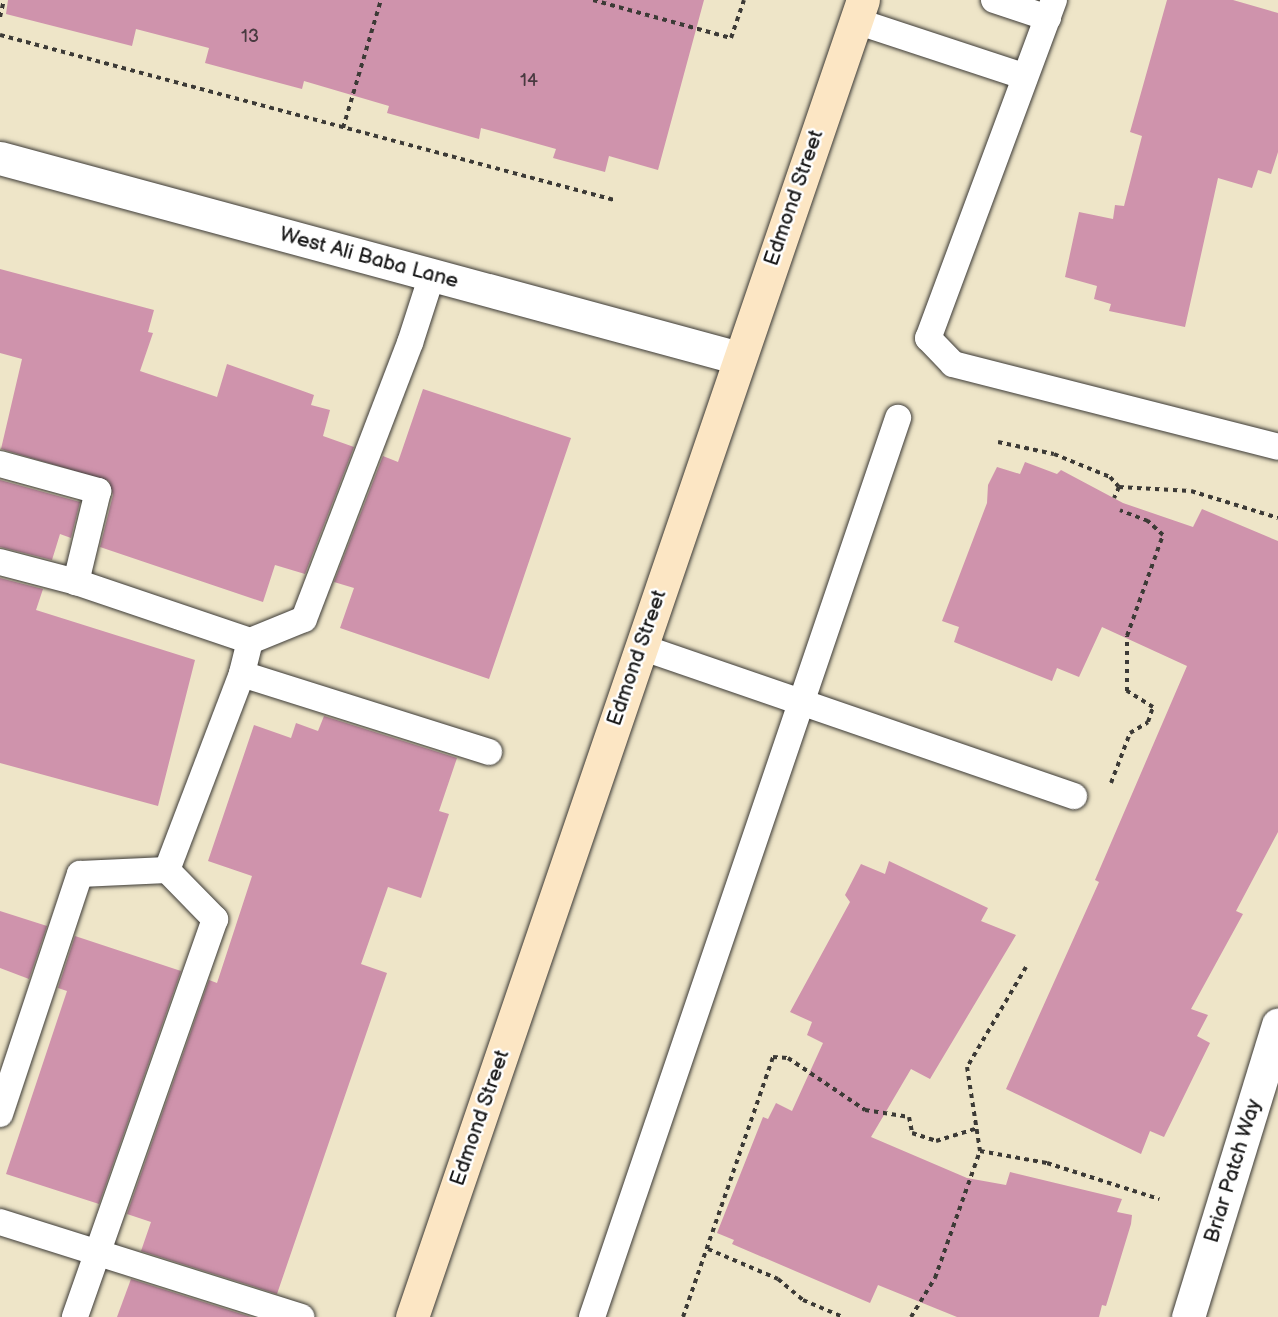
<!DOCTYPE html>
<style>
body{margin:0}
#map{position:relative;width:1278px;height:1317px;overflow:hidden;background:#eee5c8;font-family:"Balsamiq Sans",sans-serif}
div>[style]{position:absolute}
.building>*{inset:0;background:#cf93ac}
.path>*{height:4px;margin-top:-2px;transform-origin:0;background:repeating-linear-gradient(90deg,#3c3a36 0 4.5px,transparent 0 9px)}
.roads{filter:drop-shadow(0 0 2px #3c3a36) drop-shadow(0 0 2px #3c3a36)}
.lane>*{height:26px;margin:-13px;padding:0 13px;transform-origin:13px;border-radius:13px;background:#fff}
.street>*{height:33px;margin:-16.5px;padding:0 16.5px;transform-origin:16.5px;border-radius:16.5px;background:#fff}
.secondary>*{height:33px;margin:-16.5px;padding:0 16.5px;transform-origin:16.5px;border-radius:16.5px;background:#fce6c4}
span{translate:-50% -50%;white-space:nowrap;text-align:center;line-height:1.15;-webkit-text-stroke:5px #fff;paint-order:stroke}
.number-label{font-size:18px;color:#493a40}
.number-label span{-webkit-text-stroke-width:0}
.street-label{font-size:21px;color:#1c1c1c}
</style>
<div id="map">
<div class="building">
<div style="clip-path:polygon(8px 0,704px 0,658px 170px,609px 156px,605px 172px,553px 158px,556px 149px,481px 128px,479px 139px,387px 113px,389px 106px,304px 81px,302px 89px,205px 63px,209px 48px,136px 29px,132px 46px,6px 14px)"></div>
<div style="clip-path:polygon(1167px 0,1233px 0,1278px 13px,1278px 152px,1271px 174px,1258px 170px,1252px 188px,1218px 178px,1185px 327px,1109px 311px,1111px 304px,1094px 299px,1097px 286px,1065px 277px,1079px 212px,1113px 219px,1115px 205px,1124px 206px,1142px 136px,1130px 132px)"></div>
<div style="clip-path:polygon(0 269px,154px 310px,148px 332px,153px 333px,140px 371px,217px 397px,227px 364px,314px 395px,311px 405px,330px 410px,323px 436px,354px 447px,305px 574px,275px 565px,263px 602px,100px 547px,113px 495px,109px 481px,1px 449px,22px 359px,0 353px)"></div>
<div style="clip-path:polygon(423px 389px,571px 438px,489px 679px,340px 628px,354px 588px,334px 582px,383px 456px,398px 462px)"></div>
<div style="clip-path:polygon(1025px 462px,1057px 474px,1061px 470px,1123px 503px,1193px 527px,1202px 509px,1278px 541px,1278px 832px,1236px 911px,1243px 914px,1191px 1009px,1208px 1015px,1197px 1036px,1210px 1043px,1164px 1137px,1150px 1131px,1141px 1154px,1006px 1089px,1099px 882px,1095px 880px,1187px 666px,1102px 627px,1079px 677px,1057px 668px,1052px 681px,954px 642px,959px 627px,942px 621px,987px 503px,988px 485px,997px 467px,1020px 474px)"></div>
<div style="clip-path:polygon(0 480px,80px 502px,71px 538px,60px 534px,52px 560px,0 547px)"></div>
<div style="clip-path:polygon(0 578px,43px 589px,36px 610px,195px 660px,158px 806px,0 763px)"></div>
<div style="clip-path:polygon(324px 716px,457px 758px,439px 811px,449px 814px,421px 898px,388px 887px,361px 964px,387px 973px,277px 1294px,141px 1251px,151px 1222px,127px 1214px,209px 980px,217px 983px,252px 876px,208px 861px,254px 725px,291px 738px,296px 723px,318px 731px)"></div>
<div style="clip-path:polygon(889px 861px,988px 908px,981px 921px,1016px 935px,930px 1079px,911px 1069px,871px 1137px,967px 1178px,1006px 1185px,1010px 1172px,1122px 1199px,1117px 1212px,1132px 1215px,1131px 1224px,1106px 1306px,1102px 1305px,1099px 1317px,957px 1317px,878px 1285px,870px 1303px,732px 1244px,734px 1240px,717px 1233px,763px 1117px,768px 1119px,776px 1103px,792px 1111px,823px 1043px,807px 1035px,812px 1022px,790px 1012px,850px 902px,845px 895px,861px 864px,885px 874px)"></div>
<div style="clip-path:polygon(0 911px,47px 926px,29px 979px,0 968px)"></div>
<div style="clip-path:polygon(75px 936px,181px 971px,99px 1204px,6px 1174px,67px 991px,58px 988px)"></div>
<div style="clip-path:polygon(131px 1279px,251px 1317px,117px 1317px)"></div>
</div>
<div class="path">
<div style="left:593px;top:0;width:143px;rotate:15.4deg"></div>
<div style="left:731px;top:38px;width:40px;rotate:-71.1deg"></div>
<div style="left:0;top:17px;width:17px;rotate:-77deg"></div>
<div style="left:0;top:35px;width:636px;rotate:15.04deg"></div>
<div style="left:343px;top:128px;width:134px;rotate:-73.5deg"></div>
<div style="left:998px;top:442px;width:57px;rotate:12.1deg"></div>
<div style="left:1054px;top:454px;width:61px;rotate:22.3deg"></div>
<div style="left:1110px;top:477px;width:13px;rotate:48deg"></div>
<div style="left:1119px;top:487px;width:12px;rotate:114deg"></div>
<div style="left:1119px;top:487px;width:72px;rotate:3.2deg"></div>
<div style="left:1191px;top:491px;width:91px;rotate:17.2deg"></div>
<div style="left:1111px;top:783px;width:53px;rotate:-69.2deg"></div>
<div style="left:1130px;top:733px;width:21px;rotate:-31deg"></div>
<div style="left:1148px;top:722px;width:16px;rotate:-72deg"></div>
<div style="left:1153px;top:707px;width:31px;rotate:-148deg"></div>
<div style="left:1127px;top:691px;width:55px;rotate:-90deg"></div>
<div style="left:1127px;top:636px;width:107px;rotate:-70.4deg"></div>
<div style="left:1163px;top:535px;width:21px;rotate:-137deg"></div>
<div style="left:1148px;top:521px;width:30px;rotate:-159deg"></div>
<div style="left:1026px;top:967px;width:116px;rotate:120.5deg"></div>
<div style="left:967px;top:1067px;width:85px;rotate:81.2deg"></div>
<div style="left:980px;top:1151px;width:68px;rotate:10.2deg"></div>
<div style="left:1047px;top:1163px;width:118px;rotate:17.8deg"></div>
<div style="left:708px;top:1249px;width:76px;rotate:23.2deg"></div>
<div style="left:778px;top:1279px;width:33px;rotate:40deg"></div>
<div style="left:803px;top:1300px;width:43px;rotate:23deg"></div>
<div style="left:683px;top:1317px;width:275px;rotate:-70.9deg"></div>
<div style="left:773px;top:1057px;width:15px;rotate:4deg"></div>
<div style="left:788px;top:1058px;width:93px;rotate:34deg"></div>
<div style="left:865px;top:1110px;width:45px;rotate:9deg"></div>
<div style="left:909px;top:1117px;width:16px;rotate:79deg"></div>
<div style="left:912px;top:1133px;width:25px;rotate:18deg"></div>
<div style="left:936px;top:1141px;width:41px;rotate:-17.1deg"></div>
<div style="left:911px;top:1317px;width:46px;rotate:-58.4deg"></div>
<div style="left:935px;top:1278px;width:135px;rotate:-70.5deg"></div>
</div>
<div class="roads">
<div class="lane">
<div style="left:994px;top:0;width:57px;rotate:18.4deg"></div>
<div style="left:1054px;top:0;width:361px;rotate:110.4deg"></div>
<div style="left:928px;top:338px;width:36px;rotate:46deg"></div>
<div style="left:953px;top:364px;width:335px;rotate:14.3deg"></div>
<div style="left:856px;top:21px;width:176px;rotate:18.2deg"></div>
<div style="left:0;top:464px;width:102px;rotate:15.4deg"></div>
<div style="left:98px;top:491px;width:94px;rotate:103.6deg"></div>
<div style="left:76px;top:582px;width:184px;rotate:18.7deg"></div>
<div style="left:250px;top:641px;width:34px;rotate:104deg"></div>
<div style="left:242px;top:674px;width:259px;rotate:17.5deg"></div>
<div style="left:0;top:562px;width:79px;rotate:14.7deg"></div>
<div style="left:250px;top:641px;width:58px;rotate:-22.2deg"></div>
<div style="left:304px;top:619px;width:296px;rotate:-69deg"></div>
<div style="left:410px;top:343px;width:71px;rotate:-72.1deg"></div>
<div style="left:641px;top:647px;width:458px;rotate:19deg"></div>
<div style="left:167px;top:870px;width:210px;rotate:-69.1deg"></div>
<div style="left:0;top:1114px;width:253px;rotate:-71.6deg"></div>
<div style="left:80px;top:874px;width:87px;rotate:-2.6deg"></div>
<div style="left:167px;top:870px;width:69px;rotate:45.6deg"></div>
<div style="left:215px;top:919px;width:422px;rotate:109.4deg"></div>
<div style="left:0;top:1222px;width:316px;rotate:17.5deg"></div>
<div style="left:592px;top:1317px;width:950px;rotate:-71.2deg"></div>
</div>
<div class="street">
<div style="left:0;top:158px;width:766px;rotate:15.14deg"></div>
<div style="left:1188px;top:1317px;width:306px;rotate:-72.9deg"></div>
</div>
<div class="secondary">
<div style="left:412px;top:1317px;width:1392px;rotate:-71.1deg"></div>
</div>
</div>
<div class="number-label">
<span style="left:250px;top:37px">13</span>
<span style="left:529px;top:81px">14</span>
</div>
<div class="street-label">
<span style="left:794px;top:198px;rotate:-71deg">Edmond Street</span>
<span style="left:369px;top:258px;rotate:15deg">West Ali Baba Lane</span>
<span style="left:637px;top:658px;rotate:-71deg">Edmond Street</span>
<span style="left:480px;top:1118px;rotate:-71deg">Edmond Street</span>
<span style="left:1233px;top:1171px;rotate:-73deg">Briar Patch Way</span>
</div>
</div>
